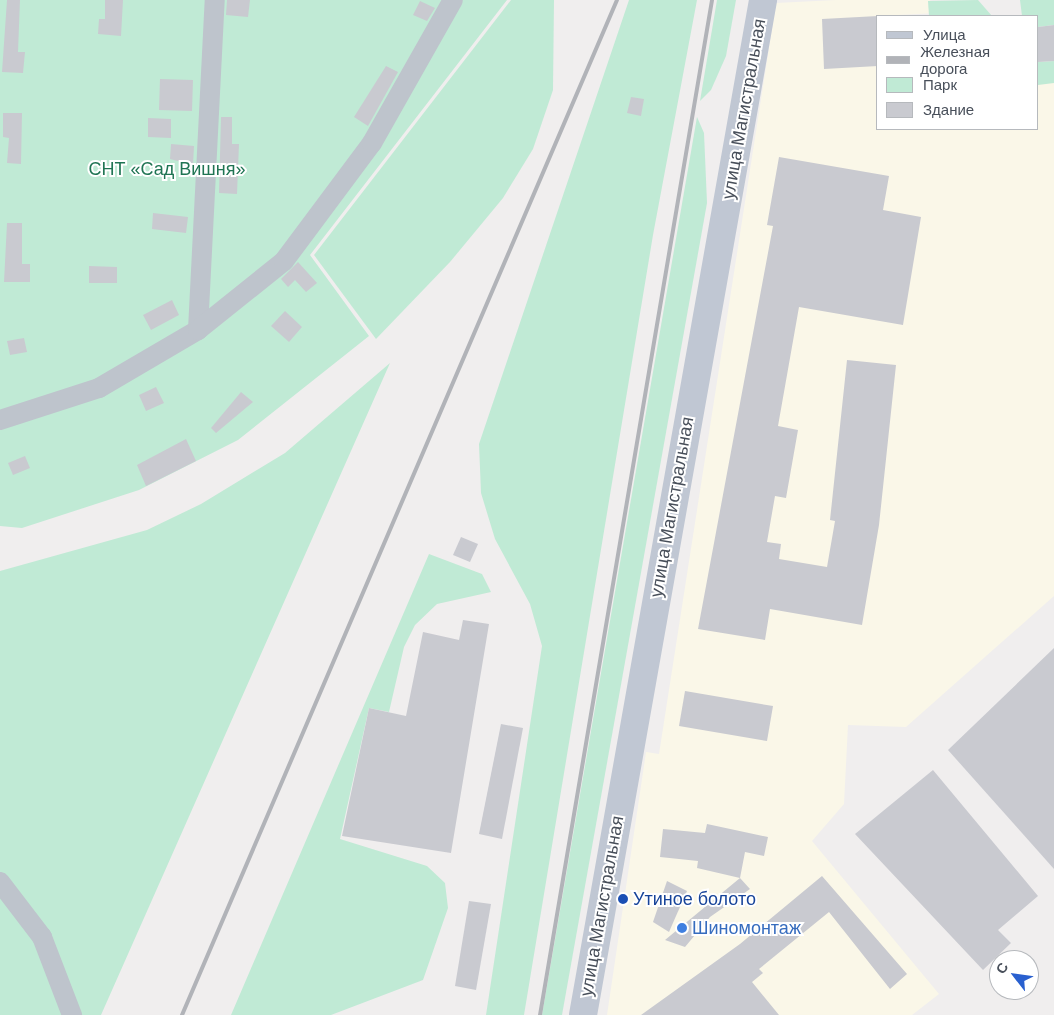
<!DOCTYPE html>
<meta charset="utf-8">
<style>
body{margin:0}
#map{position:relative;width:1054px;height:1015px;overflow:hidden;background:#f0eeee;font-family:Helvetica,sans-serif}
div>[style]{position:absolute}
.commercial>*{inset:0;background:#faf7e8}
.green>*{inset:0;background:#c0ead5}
.building>*{inset:0;background:#c9cad0}
.minor>*{height:20px;margin:-10px;padding:0 10px;transform-origin:10px;border-radius:10px;background:#bec4cc}
.secondary>*{height:28px;margin:-14px;padding:0 14px;transform-origin:14px;border-radius:14px;background:#c0c7d3}
.rail>*{height:4px;margin:-2px;padding:0 2px;transform-origin:2px;border-radius:2px;background:#b1b3b8}
.dots>*{width:14px;height:14px;translate:-50% -50%;box-sizing:border-box;border:2px solid #fff;border-radius:50%}
span{translate:-50% -50%;white-space:nowrap;text-align:center;line-height:1.15;-webkit-text-stroke:4px #fff;paint-order:stroke}
.street-label{font-size:18px;color:#484f5a}
.park-label{font-size:18px;color:#1f7453}
.transit-label{font-size:18px;color:#164399}
.left{translate:0 -50%;text-align:left}
.shop-label{font-size:18px;color:#366cbe}
.legend{position:absolute;left:876px;top:15px;width:162px;height:115px;box-sizing:border-box;background:#fff;border:1px solid #b6b9bd;margin:0;padding:6px 9px;list-style:none;font-size:15px;color:#484f5a}
.legend li{display:flex;align-items:center;gap:10px;height:25px}
.legend b{width:25px;border:1px solid #b6b9bd}
.north{position:absolute;left:989px;top:950px;width:50px;height:50px;box-sizing:border-box;background:#fff;border:1px solid #b6b9bd;border-radius:50%;rotate:300deg;font-size:14px;font-weight:700;line-height:20px;text-align:center;color:#484f5a}
.north::after{content:'';display:block;margin:auto;width:18px;height:22px;background:#2960cf;clip-path:polygon(50% 0,100% 100%,50% 72%,0 100%)}
</style>
<div id="map">
<div class="commercial">
<div style="clip-path:polygon(836px 0,930px 0,938px 13px,878px 16px,878px 129px,1038px 129px,1038px 72px,1054px 70px,1054px 596px,906px 727px,848px 725px,844px 804px,812px 841px,939px 994px,912px 1015px,607px 1015px,646px 752px,659px 754px,776px 3px)"></div>
</div>
<div class="green">
<div style="clip-path:polygon(0 0,507px 0,310px 255px,369px 336px,238px 440px,139px 490px,22px 528px,0 526px)"></div>
<div style="clip-path:polygon(511px 0,554px 0,553px 90px,533px 149px,503px 198px,450px 262px,376px 339px,314px 255px)"></div>
<div style="clip-path:polygon(629px 0,697px 0,653px 235px,524px 1015px,486px 1015px,542px 646px,530px 604px,495px 539px,481px 493px,479px 444px)"></div>
<div style="clip-path:polygon(717px 0,736px 0,726px 56px,711px 90px,700px 101px)"></div>
<div style="clip-path:polygon(978px 0,992px 16px,929px 16px,928px 1px)"></div>
<div style="clip-path:polygon(1020px 0,1054px 0,1054px 25px,1038px 27px,1038px 16px,1022px 16px)"></div>
<div style="clip-path:polygon(1054px 61px,1054px 83px,1038px 85px,1038px 62px)"></div>
<div style="clip-path:polygon(697px 117px,704px 133px,707px 203px,562px 1015px,542px 1015px)"></div>
<div style="clip-path:polygon(390px 363px,101px 1015px,0 1015px,0 571px,147px 530px,201px 504px,285px 453px)"></div>
<div style="clip-path:polygon(429px 554px,482px 574px,491px 592px,437px 604px,415px 625px,404px 647px,389px 712px,369px 708px,340px 839px,427px 866px,445px 883px,448px 908px,423px 980px,331px 1015px,231px 1015px)"></div>
</div>
<div class="building">
<div style="clip-path:polygon(7px 0,20px 0,18px 52px,25px 52px,23px 73px,2px 72px)"></div>
<div style="clip-path:polygon(105px 0,123px 0,121px 36px,98px 34px,99px 19px,105px 19px)"></div>
<div style="clip-path:polygon(227px 0,250px 0,248px 17px,226px 15px)"></div>
<div style="clip-path:polygon(420px 1px,435px 8px,427px 21px,413px 15px)"></div>
<div style="clip-path:polygon(878px 16px,878px 66px,824px 69px,822px 19px)"></div>
<div style="clip-path:polygon(1054px 25px,1054px 61px,1038px 62px,1038px 27px)"></div>
<div style="clip-path:polygon(386px 66px,398px 72px,368px 126px,354px 117px)"></div>
<div style="clip-path:polygon(160px 79px,193px 80px,192px 111px,159px 110px)"></div>
<div style="clip-path:polygon(631px 97px,644px 99px,641px 116px,627px 113px)"></div>
<div style="clip-path:polygon(3px 113px,22px 113px,21px 164px,7px 163px,9px 138px,3px 137px)"></div>
<div style="clip-path:polygon(221px 117px,232px 117px,232px 144px,239px 144px,237px 194px,219px 193px)"></div>
<div style="clip-path:polygon(148px 118px,171px 119px,171px 138px,148px 137px)"></div>
<div style="clip-path:polygon(171px 144px,194px 146px,193px 165px,170px 159px)"></div>
<div style="clip-path:polygon(779px 157px,889px 176px,883px 210px,921px 217px,903px 325px,799px 307px,778px 426px,798px 430px,786px 498px,775px 496px,767px 542px,781px 544px,779px 559px,827px 567px,835px 521px,830px 520px,847px 360px,896px 365px,879px 525px,862px 625px,770px 609px,765px 640px,698px 629px,773px 226px,767px 225px)"></div>
<div style="clip-path:polygon(153px 213px,188px 217px,186px 233px,152px 229px)"></div>
<div style="clip-path:polygon(7px 223px,22px 223px,22px 264px,30px 264px,30px 282px,4px 282px)"></div>
<div style="clip-path:polygon(298px 262px,317px 283px,306px 292px,295px 280px,288px 287px,281px 279px)"></div>
<div style="clip-path:polygon(89px 266px,117px 267px,117px 283px,89px 283px)"></div>
<div style="clip-path:polygon(172px 300px,179px 315px,151px 330px,143px 315px)"></div>
<div style="clip-path:polygon(285px 311px,302px 327px,289px 342px,271px 326px)"></div>
<div style="clip-path:polygon(24px 338px,27px 352px,10px 355px,7px 341px)"></div>
<div style="clip-path:polygon(156px 387px,164px 403px,146px 411px,139px 395px)"></div>
<div style="clip-path:polygon(241px 392px,253px 402px,216px 433px,211px 428px)"></div>
<div style="clip-path:polygon(186px 439px,196px 461px,146px 486px,137px 465px)"></div>
<div style="clip-path:polygon(25px 456px,30px 468px,13px 475px,8px 463px)"></div>
<div style="clip-path:polygon(461px 537px,478px 544px,470px 562px,453px 555px)"></div>
<div style="clip-path:polygon(463px 620px,489px 624px,451px 853px,342px 836px,369px 708px,406px 716px,423px 632px,459px 640px)"></div>
<div style="clip-path:polygon(1054px 648px,1054px 869px,948px 750px)"></div>
<div style="clip-path:polygon(685px 691px,773px 706px,767px 741px,679px 726px)"></div>
<div style="clip-path:polygon(501px 724px,523px 728px,502px 839px,479px 834px)"></div>
<div style="clip-path:polygon(933px 770px,1038px 896px,998px 930px,1011px 943px,983px 970px,855px 834px)"></div>
<div style="clip-path:polygon(707px 824px,768px 837px,764px 856px,745px 852px,740px 878px,697px 868px,698px 861px,660px 857px,663px 829px,705px 833px)"></div>
<div style="clip-path:polygon(822px 876px,907px 974px,890px 989px,829px 912px,759px 969px,763px 973px,752px 982px,779px 1015px,641px 1015px,740px 944px)"></div>
<div style="clip-path:polygon(740px 878px,750px 889px,710px 917px,685px 947px,665px 940px)"></div>
<div style="clip-path:polygon(667px 881px,687px 891px,669px 932px,653px 922px)"></div>
<div style="clip-path:polygon(469px 901px,491px 904px,476px 990px,455px 986px)"></div>
</div>
<div class="minor">
<div style="left:198px;top:330px;width:330px;rotate:-87.1deg"></div>
<div style="left:0;top:420px;width:104px;rotate:-17.9deg"></div>
<div style="left:99px;top:388px;width:115px;rotate:-30.4deg"></div>
<div style="left:198px;top:330px;width:110px;rotate:-38.7deg"></div>
<div style="left:284px;top:261px;width:147px;rotate:-53.3deg"></div>
<div style="left:372px;top:143px;width:164px;rotate:-60.5deg"></div>
<div style="left:0;top:882px;width:69px;rotate:52.6deg"></div>
<div style="left:42px;top:937px;width:84px;rotate:69deg"></div>
</div>
<div class="secondary">
<div style="left:583px;top:1015px;width:1031px;rotate:-79.94deg"></div>
</div>
<div class="rail">
<div style="left:182px;top:1015px;width:1104px;rotate:-66.8deg"></div>
<div style="left:540px;top:1015px;width:1029px;rotate:-80.38deg"></div>
</div>
<div class="dots">
<div style="left:623px;top:899px;background:#1a4fb4"></div>
<div style="left:682px;top:928px;background:#3f7fe0"></div>
</div>
<div class="street-label">
<span style="left:744px;top:109px;rotate:-80deg">улица Магистральная</span>
<span style="left:672px;top:507px;rotate:-80deg">улица Магистральная</span>
<span style="left:602px;top:906px;rotate:-80deg">улица Магистральная</span>
</div>
<div class="park-label">
<span style="left:167px;top:169px">СНТ «Сад Вишня»</span>
</div>
<div class="transit-label">
<span class="left" style="left:633px;top:899px">Утиное болото</span>
</div>
<div class="shop-label">
<span class="left" style="left:692px;top:928px">Шиномонтаж</span>
</div>
<ul class="legend">
<li><b style="height:6px;background:#c0c7d3"></b>Улица</li>
<li><b style="height:6px;background:#b1b3b8"></b>Железная дорога</li>
<li><b style="height:14px;background:#c0ead5"></b>Парк</li>
<li><b style="height:14px;background:#c9cad0"></b>Здание</li>
</ul>
<div class="north">С</div>
</div>
